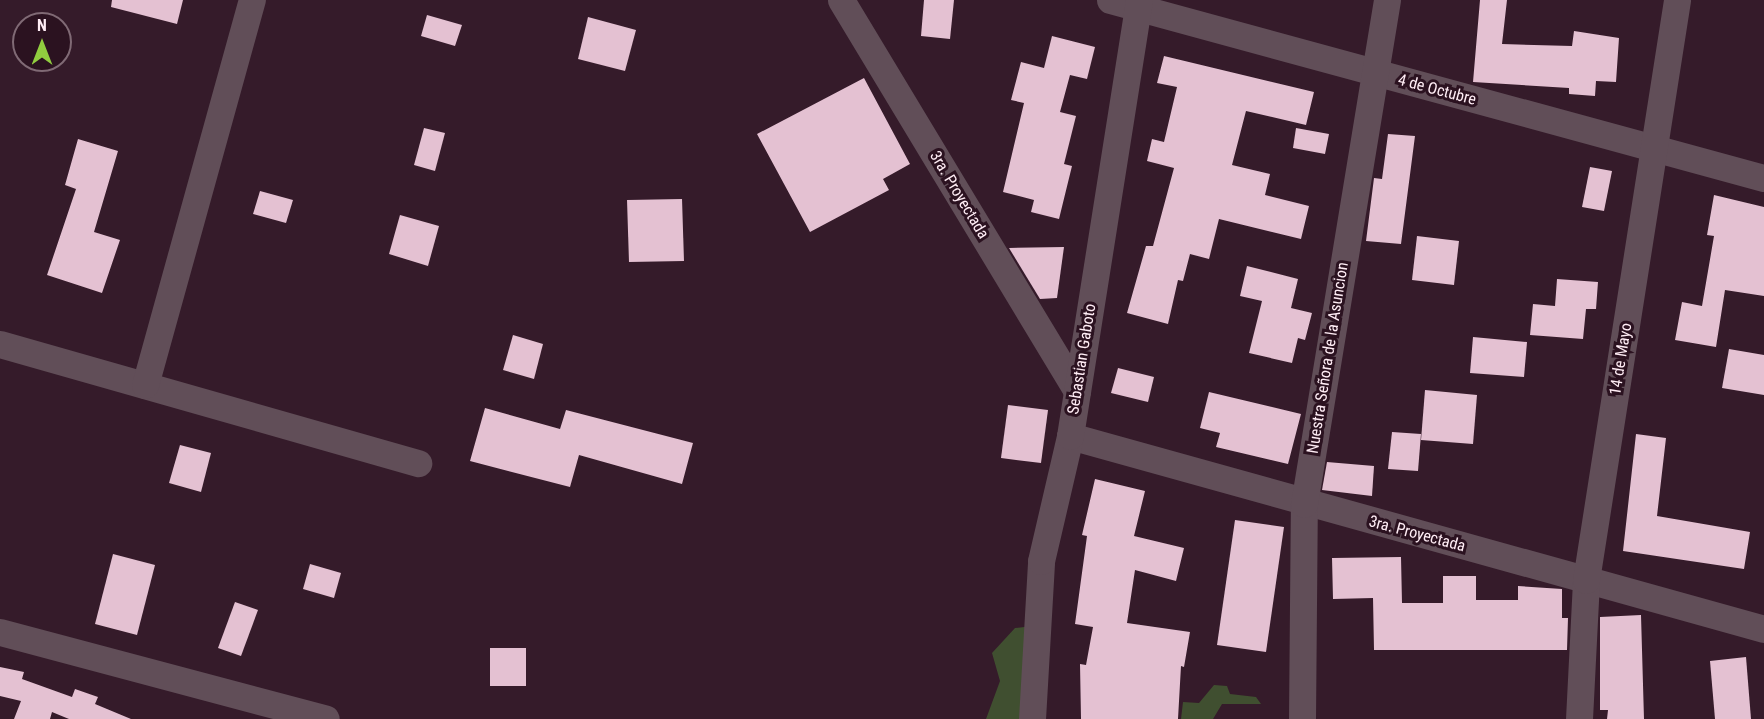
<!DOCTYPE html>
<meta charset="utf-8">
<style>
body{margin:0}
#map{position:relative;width:1764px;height:719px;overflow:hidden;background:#351b2a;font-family:"Roboto Condensed",sans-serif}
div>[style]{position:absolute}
.green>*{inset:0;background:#404f30}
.building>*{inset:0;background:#e4c1d2}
.street>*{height:27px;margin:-13.5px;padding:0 13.5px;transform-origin:13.5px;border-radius:13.5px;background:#614e58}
span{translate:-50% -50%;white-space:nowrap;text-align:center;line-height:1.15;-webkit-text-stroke:6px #2b1220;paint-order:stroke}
.street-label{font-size:16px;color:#ffedf5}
.north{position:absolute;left:12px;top:12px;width:60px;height:60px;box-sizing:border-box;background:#2b1220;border:2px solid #806a75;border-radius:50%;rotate:0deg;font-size:16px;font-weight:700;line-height:24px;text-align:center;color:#ffedf5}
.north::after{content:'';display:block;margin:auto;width:21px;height:27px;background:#91cd3f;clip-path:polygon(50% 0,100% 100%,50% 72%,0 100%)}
</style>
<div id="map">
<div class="green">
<div style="clip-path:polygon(1033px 626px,1029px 719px,986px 719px,1000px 681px,992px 653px,1015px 628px)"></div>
<div style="clip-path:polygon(1214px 685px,1227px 686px,1230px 694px,1256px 697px,1261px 704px,1222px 704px,1213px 719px,1181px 719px,1183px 702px,1199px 703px)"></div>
</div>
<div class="building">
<div style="clip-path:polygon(112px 0,183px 0,177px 24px,111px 7px)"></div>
<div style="clip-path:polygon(924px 0,954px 0,950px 39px,921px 36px)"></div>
<div style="clip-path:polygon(1480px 0,1507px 0,1502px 44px,1572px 46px,1574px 31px,1619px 38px,1616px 82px,1596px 81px,1595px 96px,1569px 94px,1569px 88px,1473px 82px)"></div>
<div style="clip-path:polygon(427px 15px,462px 25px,455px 46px,421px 36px)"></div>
<div style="clip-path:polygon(588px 17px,636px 30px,625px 71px,578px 59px)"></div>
<div style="clip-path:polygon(1052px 36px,1095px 47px,1087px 79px,1070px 75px,1060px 112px,1076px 116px,1064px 164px,1072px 166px,1059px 219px,1031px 212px,1034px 200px,1003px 192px,1024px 103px,1011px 100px,1021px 62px,1044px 68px)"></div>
<div style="clip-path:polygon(1164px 56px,1314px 92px,1306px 125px,1246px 111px,1232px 165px,1270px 174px,1265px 195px,1309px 206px,1301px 239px,1219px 219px,1209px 259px,1190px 254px,1183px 281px,1178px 280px,1168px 324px,1127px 313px,1146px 246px,1153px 246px,1174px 168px,1147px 161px,1152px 139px,1164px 142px,1177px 87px,1157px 83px)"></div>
<div style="clip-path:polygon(864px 78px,910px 164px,883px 179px,889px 190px,810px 232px,757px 134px)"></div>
<div style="clip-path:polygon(424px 128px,445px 133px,435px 171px,414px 165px)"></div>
<div style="clip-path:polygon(1296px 128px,1329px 134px,1325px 154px,1293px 148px)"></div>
<div style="clip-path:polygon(1388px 134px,1415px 136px,1401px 244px,1366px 241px,1374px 178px,1382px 179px)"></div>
<div style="clip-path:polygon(78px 139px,118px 151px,94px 232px,120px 240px,102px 293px,47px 275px,76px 189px,65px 185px)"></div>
<div style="clip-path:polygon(1590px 167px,1612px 171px,1604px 211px,1582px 207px)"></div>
<div style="clip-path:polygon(260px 191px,293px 200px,286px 223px,253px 214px)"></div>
<div style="clip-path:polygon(1714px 195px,1764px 207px,1764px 296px,1725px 290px,1716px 347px,1675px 340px,1682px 302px,1702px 306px,1714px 236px,1707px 235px)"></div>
<div style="clip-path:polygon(682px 199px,684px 261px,629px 262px,627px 200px)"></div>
<div style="clip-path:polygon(400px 215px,439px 226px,428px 266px,389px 254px)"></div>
<div style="clip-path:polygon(1417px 236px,1459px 241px,1454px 285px,1412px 280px)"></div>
<div style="clip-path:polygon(1064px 247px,1057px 298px,1040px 299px,1009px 248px)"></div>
<div style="clip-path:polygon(1247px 266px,1298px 279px,1291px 308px,1312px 313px,1305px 340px,1298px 338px,1292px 363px,1249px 353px,1262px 301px,1240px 296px)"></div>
<div style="clip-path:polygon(1557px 279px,1598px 282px,1596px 309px,1586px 309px,1583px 339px,1530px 335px,1533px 304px,1555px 306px)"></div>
<div style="clip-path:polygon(513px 335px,543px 344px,534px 379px,503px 370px)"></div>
<div style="clip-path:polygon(1473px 337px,1527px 342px,1524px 377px,1470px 373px)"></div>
<div style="clip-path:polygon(1729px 349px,1764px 355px,1764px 395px,1722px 388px)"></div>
<div style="clip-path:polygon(1118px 368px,1154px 377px,1148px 402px,1111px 393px)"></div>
<div style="clip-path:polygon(1425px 390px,1477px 395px,1473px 444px,1421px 440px)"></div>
<div style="clip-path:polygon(1209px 392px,1301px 414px,1288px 464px,1216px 447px,1220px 433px,1200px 428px)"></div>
<div style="clip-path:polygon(1008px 405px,1048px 410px,1041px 463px,1001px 458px)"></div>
<div style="clip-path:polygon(485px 408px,560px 429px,566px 410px,693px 443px,682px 484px,579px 455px,570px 487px,470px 461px)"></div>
<div style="clip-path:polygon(1392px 432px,1421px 434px,1418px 471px,1388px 469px)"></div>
<div style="clip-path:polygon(1636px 434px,1666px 438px,1657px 516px,1750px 532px,1744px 569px,1623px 551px)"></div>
<div style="clip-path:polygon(180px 445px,211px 453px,201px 492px,169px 483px)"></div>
<div style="clip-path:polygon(1327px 462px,1374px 466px,1372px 496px,1322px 490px)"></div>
<div style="clip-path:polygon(1095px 479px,1145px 491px,1134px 536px,1184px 548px,1176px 581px,1135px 570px,1127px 623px,1190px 632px,1184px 667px,1181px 666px,1178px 719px,1081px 719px,1080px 664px,1086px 665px,1093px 627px,1075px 624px,1087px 536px,1082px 535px)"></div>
<div style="clip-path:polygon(1235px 520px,1284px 527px,1266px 652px,1217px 645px)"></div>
<div style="clip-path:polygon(113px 554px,155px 565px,137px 635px,95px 624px)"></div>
<div style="clip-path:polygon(1401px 557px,1402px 603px,1443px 603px,1443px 576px,1476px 576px,1476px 600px,1518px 600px,1518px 586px,1562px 589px,1562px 618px,1568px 618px,1567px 650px,1374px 650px,1373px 598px,1333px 599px,1332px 558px)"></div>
<div style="clip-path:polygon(310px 564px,341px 573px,334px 598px,303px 589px)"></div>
<div style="clip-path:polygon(235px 602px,258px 610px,241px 656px,218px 648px)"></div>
<div style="clip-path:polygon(1641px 615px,1644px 719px,1607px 719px,1608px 710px,1600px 710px,1600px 617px)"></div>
<div style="clip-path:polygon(490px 648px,526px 648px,526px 686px,490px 686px)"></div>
<div style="clip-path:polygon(1746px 657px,1751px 719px,1715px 719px,1710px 661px)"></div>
<div style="clip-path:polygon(0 667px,24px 672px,22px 679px,72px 697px,75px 689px,98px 697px,95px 704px,131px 719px,69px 719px,52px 712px,50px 719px,14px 719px,21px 701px,0 696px)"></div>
</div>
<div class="street">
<div style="left:841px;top:0;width:457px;rotate:58.9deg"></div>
<div style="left:1110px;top:0;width:678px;rotate:15.23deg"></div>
<div style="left:0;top:344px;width:435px;rotate:15.9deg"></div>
<div style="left:145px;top:385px;width:400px;rotate:-74.5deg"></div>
<div style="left:1070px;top:436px;width:720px;rotate:15.54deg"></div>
<div style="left:0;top:632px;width:337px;rotate:14.9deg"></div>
<div style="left:1032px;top:719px;width:158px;rotate:-86.7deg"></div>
<div style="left:1041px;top:561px;width:128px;rotate:-76.9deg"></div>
<div style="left:1070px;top:436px;width:441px;rotate:-81deg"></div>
<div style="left:1302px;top:719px;width:215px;rotate:-89.5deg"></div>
<div style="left:1304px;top:504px;width:511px;rotate:-80.65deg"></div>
<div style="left:1579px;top:719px;width:139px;rotate:-87.1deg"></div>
<div style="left:1586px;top:580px;width:587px;rotate:-81.08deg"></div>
</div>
<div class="street-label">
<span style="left:1437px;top:90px;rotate:15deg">4 de Octubre</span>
<span style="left:959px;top:195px;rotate:59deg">3ra. Proyectada</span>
<span style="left:1328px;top:358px;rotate:-81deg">Nuestra Señora de la Asuncion</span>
<span style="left:1082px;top:359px;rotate:-81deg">Sebastian Gaboto</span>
<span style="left:1621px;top:359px;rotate:-81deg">14 de Mayo</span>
<span style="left:1417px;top:534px;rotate:15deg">3ra. Proyectada</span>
</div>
<div class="north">N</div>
</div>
